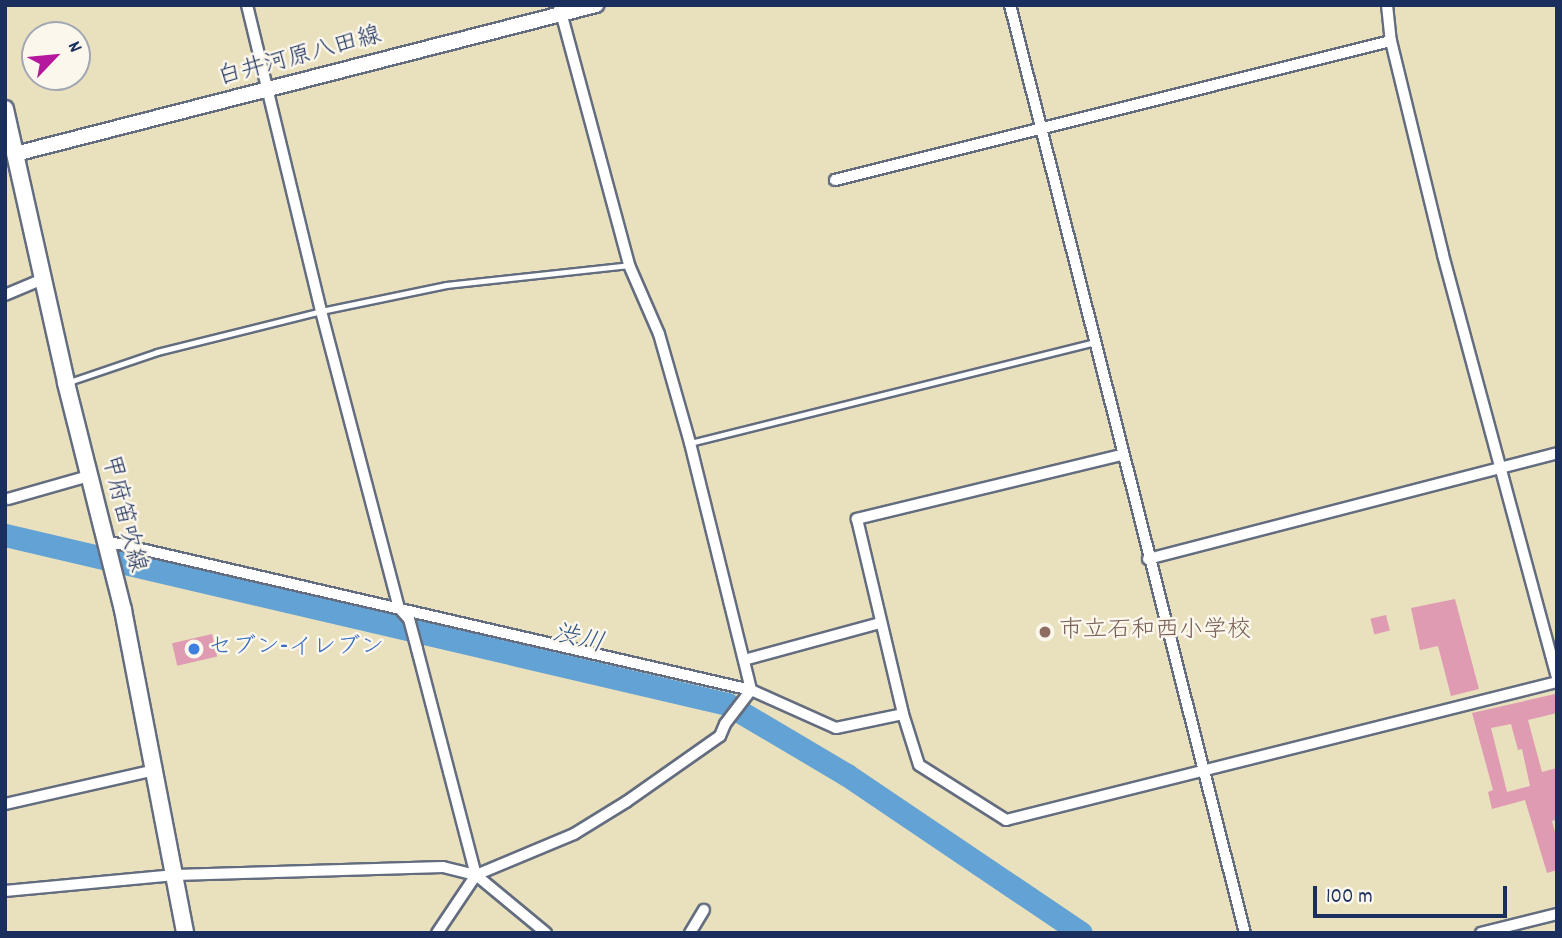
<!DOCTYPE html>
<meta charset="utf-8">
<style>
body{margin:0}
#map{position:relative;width:1562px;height:938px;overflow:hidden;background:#e9e0bd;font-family:Dekko,"Klee One",sans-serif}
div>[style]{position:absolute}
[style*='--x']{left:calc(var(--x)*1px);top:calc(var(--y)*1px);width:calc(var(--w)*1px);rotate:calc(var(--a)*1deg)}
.river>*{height:23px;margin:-11.5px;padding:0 11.5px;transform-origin:11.5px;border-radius:11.5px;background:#62a2d5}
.building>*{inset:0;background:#df9bb2;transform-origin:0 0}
.roads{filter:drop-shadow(2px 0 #636d7f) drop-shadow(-2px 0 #636d7f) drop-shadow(0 2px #636d7f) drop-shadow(0 -2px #636d7f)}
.lane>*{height:5px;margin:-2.5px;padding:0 2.5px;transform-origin:2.5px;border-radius:2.5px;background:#fff}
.street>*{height:10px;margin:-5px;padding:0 5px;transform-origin:5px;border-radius:5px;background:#fff}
.secondary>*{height:14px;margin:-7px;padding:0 7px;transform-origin:7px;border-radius:7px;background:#fff}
.primary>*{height:16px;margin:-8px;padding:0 8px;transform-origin:8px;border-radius:8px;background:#fff}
.dots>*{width:19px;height:19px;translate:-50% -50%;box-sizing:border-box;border:4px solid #fbf7ec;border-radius:50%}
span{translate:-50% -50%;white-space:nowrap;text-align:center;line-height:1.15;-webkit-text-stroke:5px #fbf7ec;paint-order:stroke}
.street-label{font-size:24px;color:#1b2f5e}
.education-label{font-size:24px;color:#785e54}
.left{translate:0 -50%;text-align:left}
.shop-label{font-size:24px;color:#366cbe}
.water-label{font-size:26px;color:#345788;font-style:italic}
.frame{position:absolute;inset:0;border:7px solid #1b2f5e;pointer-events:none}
.north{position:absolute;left:21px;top:21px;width:70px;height:70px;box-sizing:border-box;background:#fbf7ec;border:2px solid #a1a7b3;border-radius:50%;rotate:64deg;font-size:19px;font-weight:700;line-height:28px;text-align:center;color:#1b2f5e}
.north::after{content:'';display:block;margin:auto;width:24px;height:32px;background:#b5179e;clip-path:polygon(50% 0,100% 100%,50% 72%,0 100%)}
.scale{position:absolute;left:1313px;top:886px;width:194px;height:32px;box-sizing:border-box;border:4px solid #1b2f5e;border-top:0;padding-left:9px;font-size:21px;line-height:24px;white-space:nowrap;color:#1b2f5e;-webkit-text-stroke:5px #fbf7ec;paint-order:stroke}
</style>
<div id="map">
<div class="river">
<i style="--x:5;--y:535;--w:742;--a:13.17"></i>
<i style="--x:727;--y:704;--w:139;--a:30.6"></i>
<i style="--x:847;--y:775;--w:282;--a:34"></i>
</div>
<div class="building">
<i style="clip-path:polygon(1455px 599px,1479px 689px,1451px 696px,1438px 646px,1420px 650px,1411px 608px)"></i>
<i style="left:1386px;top:615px;width:16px;height:16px;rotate:76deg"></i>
<i style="left:212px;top:634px;width:23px;height:41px;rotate:77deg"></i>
<i style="clip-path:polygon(evenodd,1555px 694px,1557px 713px,1528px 720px,1542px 772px,1557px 768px,1557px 820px,1552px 821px,1557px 839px,1557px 870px,1547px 873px,1525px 800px,1492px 809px,1488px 792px,1493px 790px,1472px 713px,1555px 694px,1511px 724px,1518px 750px,1522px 749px,1530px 786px,1507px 792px,1491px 728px,1511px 724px)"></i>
</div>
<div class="roads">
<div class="lane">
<i style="--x:69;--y:382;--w:93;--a:-18.8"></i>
<i style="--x:157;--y:352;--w:169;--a:-14"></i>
<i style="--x:321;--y:311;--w:128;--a:-11.7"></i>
<i style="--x:446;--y:285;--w:184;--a:-6.2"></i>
<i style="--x:690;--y:443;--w:416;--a:-14"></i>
</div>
<div class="street">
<i style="--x:247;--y:5;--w:315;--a:76.4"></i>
<i style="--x:321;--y:311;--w:307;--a:75.3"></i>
<i style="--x:399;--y:608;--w:15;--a:48"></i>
<i style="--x:409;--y:619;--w:31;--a:75"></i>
<i style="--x:417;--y:649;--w:234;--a:75.4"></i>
<i style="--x:559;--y:5;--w:269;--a:74.9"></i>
<i style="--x:629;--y:265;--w:75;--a:66.5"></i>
<i style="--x:659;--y:334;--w:113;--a:74.1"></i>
<i style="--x:690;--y:443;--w:254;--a:76.1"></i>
<i style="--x:1010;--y:5;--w:957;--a:75.79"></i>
<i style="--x:1387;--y:5;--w:36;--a:84"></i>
<i style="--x:1391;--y:41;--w:220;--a:76.3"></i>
<i style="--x:1443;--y:255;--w:438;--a:74.9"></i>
<i style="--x:835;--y:180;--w:573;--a:-14.04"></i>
<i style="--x:5;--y:295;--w:41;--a:-22.8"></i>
<i style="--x:1121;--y:455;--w:272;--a:166.4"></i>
<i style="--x:857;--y:519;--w:200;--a:76.7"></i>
<i style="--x:903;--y:714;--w:53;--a:72.6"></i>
<i style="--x:919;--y:765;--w:103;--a:32.3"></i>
<i style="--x:1006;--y:820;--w:568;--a:-14.06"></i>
<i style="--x:8;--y:499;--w:84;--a:-15.9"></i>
<i style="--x:106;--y:541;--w:662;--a:13.01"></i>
<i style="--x:751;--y:690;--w:93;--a:24.1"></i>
<i style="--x:836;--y:728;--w:68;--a:-11.8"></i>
<i style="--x:1148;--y:559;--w:423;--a:-14.5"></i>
<i style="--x:744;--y:660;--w:141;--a:-15.2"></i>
<i style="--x:5;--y:804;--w:154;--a:-12.8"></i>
<i style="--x:5;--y:891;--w:171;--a:-5.4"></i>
<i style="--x:175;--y:875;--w:268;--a:-1.7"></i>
<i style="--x:443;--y:867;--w:34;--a:14"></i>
<i style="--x:476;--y:875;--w:91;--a:39.6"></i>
<i style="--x:437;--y:933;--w:70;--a:-56.1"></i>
<i style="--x:476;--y:875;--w:106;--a:-22.7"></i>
<i style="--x:574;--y:834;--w:61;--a:-31.6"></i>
<i style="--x:626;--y:802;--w:115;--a:-35.1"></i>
<i style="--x:720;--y:736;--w:13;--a:-67"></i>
<i style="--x:725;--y:724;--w:43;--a:-52.6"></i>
<i style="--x:690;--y:933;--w:27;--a:-59"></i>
<i style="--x:1481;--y:933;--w:78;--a:-14"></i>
</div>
<div class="secondary">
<i style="--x:15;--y:154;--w:600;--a:-14.38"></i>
</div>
<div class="primary">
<i style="--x:5;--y:109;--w:281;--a:77.4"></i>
<i style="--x:66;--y:383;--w:234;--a:75.9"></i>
<i style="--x:123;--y:610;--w:329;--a:79.1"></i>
</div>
</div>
<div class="dots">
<i style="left:1045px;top:632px;background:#8d6e63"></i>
<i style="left:194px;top:649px;background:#3f7fe0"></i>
</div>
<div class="street-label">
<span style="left:300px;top:58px;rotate:-15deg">白井河原八田線</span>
<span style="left:122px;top:514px;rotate:76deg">甲府笛吹線</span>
</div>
<div class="education-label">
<span class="left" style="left:1059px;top:632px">市立石和西小学校</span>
</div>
<div class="shop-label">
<span class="left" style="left:208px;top:649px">セブン-イレブン</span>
</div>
<div class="water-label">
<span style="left:578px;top:640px;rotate:13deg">渋川</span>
</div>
<div class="frame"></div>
<div class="north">N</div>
<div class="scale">100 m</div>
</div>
